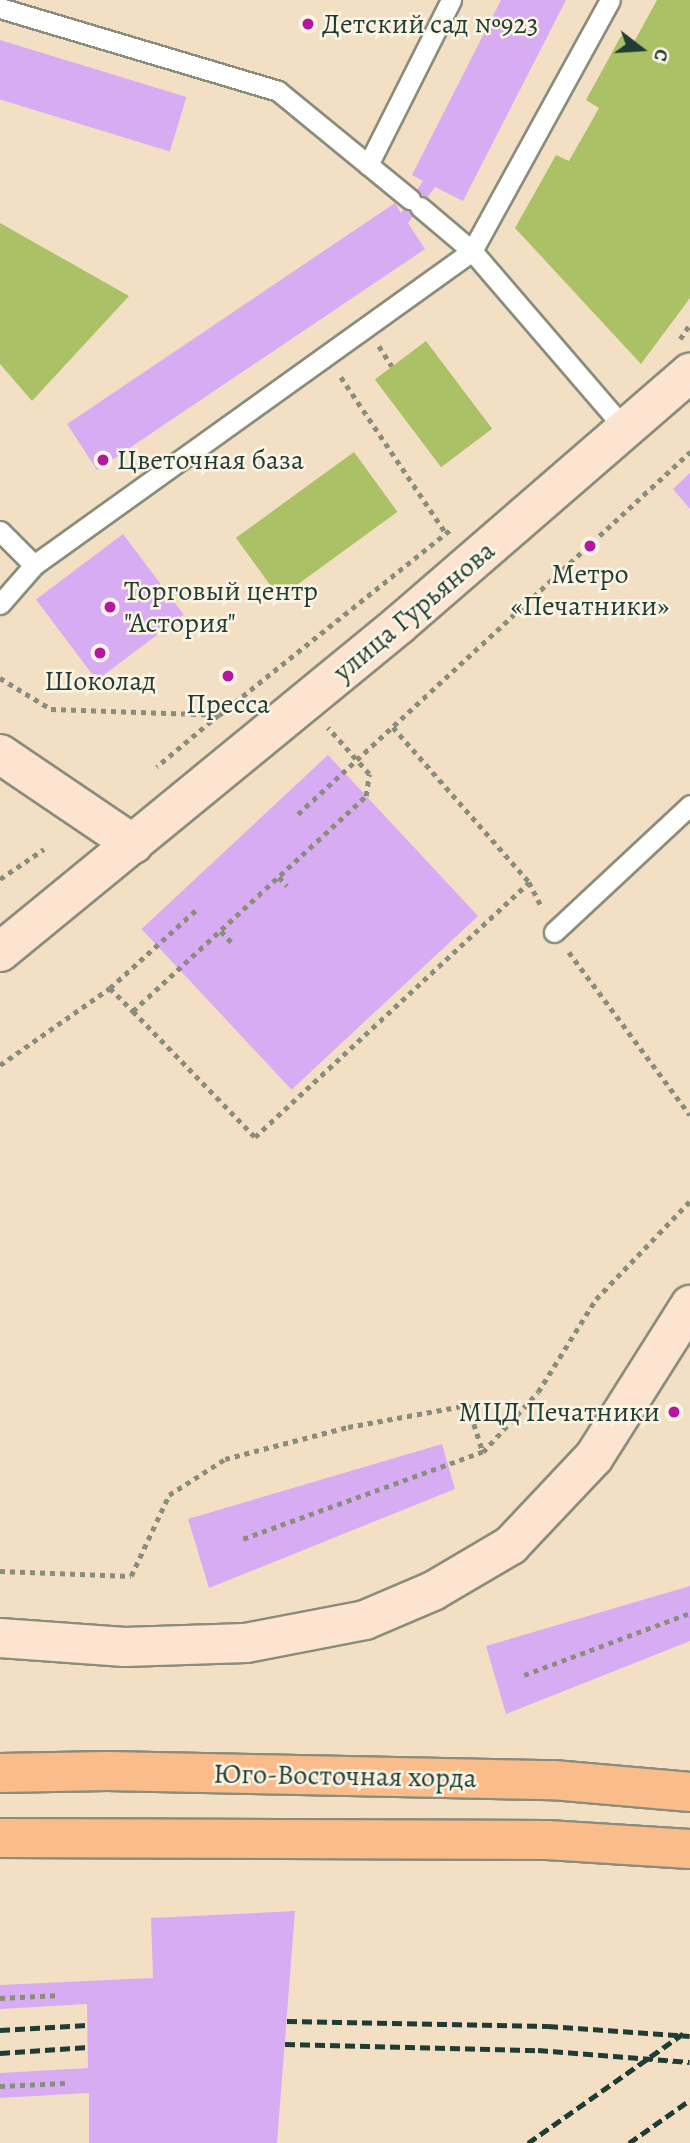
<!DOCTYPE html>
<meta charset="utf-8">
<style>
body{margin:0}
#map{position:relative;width:690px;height:2143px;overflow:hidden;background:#f3e0c4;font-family:Alegreya,serif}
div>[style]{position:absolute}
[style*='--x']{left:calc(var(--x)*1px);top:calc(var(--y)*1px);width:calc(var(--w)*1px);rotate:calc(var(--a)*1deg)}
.green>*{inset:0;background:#aac166;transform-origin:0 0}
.building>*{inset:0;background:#d8acf3;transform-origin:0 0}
.path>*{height:4.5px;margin-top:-2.25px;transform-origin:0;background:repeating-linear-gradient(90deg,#898e7c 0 5px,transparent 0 10px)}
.roads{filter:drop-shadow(2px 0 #898e7c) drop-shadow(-2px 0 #898e7c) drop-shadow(0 2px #898e7c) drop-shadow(0 -2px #898e7c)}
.lane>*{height:19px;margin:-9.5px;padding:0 9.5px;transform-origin:9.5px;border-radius:9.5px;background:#fff}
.secondary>*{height:38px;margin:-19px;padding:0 19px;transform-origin:19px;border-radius:19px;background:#fde4d1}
.primary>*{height:38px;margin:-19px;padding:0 19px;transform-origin:19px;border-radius:19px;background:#fabc8b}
.rail>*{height:5px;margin-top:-2.5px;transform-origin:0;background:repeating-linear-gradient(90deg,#1f3d34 0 10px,transparent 0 15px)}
.dots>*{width:19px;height:19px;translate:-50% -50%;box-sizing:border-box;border:4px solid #fcf5e5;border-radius:50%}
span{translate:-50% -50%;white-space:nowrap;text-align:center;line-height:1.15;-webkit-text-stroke:5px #fcf5e5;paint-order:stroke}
.poi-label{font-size:28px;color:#1f3d34}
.left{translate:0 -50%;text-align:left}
.right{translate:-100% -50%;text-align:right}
.street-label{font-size:28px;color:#1f3d34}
.north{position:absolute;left:606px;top:14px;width:70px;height:70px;-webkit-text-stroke:5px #fcf5e5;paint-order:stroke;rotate:107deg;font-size:19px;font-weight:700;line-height:28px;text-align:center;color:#1f3d34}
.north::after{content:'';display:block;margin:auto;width:24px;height:32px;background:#1f3d34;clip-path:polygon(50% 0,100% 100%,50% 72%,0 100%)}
</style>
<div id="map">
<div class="green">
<i style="clip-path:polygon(657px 0,690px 0,690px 298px,641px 364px,515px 228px,556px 155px,569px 161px,599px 108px,586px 100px,621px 36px,634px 42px)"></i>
<i style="clip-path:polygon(0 223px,129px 296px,32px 401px,0 364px)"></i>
<i style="left:426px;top:341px;width:110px;height:64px;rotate:53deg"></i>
<i style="left:354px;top:452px;width:74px;height:146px;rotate:54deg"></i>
</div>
<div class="building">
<i style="clip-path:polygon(501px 0,566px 0,463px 201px,435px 187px,408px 223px,425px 249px,97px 470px,67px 424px,395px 203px,401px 213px,423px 181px,412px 175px)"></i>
<i style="left:0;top:40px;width:195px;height:57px;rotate:17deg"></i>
<i style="clip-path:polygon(690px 473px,690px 509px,673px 489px)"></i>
<i style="left:123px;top:534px;width:101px;height:109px;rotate:53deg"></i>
<i style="left:328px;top:755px;width:220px;height:255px;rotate:47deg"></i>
<i style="clip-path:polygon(442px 1444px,455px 1489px,209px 1588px,188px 1519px)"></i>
<i style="clip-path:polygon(690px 1586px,690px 1641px,506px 1714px,486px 1646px)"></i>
<i style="clip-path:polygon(295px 1911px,277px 2143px,89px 2143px,89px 2093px,0 2098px,0 2073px,88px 2068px,87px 2004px,0 2009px,0 1985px,153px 1978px,151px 1918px)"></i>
</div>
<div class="path">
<i style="--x:680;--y:339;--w:18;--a:-56"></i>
<i style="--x:379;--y:346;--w:24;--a:57"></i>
<i style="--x:341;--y:377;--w:188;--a:56.1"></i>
<i style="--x:0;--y:678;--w:60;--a:31.3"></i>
<i style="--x:51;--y:709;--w:168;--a:2"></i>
<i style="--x:219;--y:715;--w:81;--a:140"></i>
<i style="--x:219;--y:715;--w:296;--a:-38.7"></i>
<i style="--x:393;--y:727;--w:206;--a:48.7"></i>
<i style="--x:529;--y:882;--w:30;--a:63"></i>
<i style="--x:298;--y:814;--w:534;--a:-42.72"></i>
<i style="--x:279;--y:877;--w:12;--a:48"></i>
<i style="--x:0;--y:879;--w:53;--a:-34.3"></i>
<i style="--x:221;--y:931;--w:16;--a:47"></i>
<i style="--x:569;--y:952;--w:203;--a:53.4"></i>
<i style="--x:110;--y:988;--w:33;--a:45"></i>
<i style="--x:133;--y:1011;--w:317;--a:-42.7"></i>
<i style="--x:366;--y:796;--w:22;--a:-82"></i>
<i style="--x:369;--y:774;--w:62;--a:-131.7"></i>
<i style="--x:133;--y:1011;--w:175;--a:45.9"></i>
<i style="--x:255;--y:1137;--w:374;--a:-42.9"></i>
<i style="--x:0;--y:1065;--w:134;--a:-35"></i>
<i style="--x:110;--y:988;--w:118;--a:-42.2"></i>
<i style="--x:483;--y:1452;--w:81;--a:-47.5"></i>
<i style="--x:538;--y:1392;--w:110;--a:-58.1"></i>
<i style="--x:596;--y:1299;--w:136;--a:-46.2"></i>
<i style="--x:0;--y:1571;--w:131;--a:2.2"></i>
<i style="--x:131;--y:1576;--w:89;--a:-64.9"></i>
<i style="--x:169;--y:1495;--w:67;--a:-32.7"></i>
<i style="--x:225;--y:1459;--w:127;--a:-14.6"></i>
<i style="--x:348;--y:1427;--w:122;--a:-10.4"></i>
<i style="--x:468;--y:1405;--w:49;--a:72.3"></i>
<i style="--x:483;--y:1452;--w:260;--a:160"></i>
<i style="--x:524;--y:1675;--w:177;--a:-20.5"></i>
<i style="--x:0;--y:1998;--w:60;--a:-2.9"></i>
<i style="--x:0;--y:2086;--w:65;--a:-2.6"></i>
</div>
<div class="roads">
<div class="lane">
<i style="--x:0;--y:8;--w:290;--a:16.6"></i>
<i style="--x:278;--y:91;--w:171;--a:39.3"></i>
<i style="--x:368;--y:165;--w:185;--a:-63.3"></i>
<i style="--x:420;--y:207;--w:68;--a:40.2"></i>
<i style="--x:472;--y:251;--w:235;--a:49.3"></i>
<i style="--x:0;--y:531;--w:48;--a:45"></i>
<i style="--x:34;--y:565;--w:539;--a:-35.64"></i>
<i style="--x:472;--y:251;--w:286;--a:-61.2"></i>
<i style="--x:0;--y:604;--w:52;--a:-48.9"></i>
<i style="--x:554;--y:932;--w:186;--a:-43"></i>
</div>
<div class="secondary">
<i style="--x:0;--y:754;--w:161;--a:34.1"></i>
<i style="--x:0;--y:952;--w:517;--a:-39.35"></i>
<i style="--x:400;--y:624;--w:384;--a:-40.9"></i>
<i style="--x:0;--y:1638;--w:125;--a:4.1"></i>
<i style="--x:125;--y:1647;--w:121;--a:-1.9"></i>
<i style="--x:246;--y:1643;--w:121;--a:-10.9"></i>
<i style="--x:365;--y:1620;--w:74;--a:-23.1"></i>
<i style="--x:433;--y:1591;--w:91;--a:-30.5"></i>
<i style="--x:511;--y:1545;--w:121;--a:-46.7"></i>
<i style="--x:594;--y:1457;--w:180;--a:-57.7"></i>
</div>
<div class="primary">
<i style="--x:0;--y:1773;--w:107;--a:-1.1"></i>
<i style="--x:107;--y:1771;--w:446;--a:1.2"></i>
<i style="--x:553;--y:1780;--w:138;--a:5"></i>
<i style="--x:0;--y:1838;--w:547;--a:0.21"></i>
<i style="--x:547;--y:1840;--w:143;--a:3.6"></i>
</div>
</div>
<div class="rail">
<i style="--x:287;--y:2021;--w:261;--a:1.1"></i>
<i style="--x:548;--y:2026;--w:142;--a:4"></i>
<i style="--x:0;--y:2030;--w:87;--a:-3.3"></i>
<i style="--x:285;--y:2044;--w:253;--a:1.4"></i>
<i style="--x:538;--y:2050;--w:152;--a:4.5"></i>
<i style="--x:0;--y:2053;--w:88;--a:-3.9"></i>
<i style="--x:528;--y:2143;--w:191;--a:-35.2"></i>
<i style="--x:629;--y:2143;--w:75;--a:-35.2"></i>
</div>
<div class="dots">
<i style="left:308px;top:24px;background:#b5179e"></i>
<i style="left:103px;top:460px;background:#b5179e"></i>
<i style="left:590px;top:546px;background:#b5179e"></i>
<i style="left:110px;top:607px;background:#b5179e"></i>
<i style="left:100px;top:653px;background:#b5179e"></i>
<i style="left:228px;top:676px;background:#b5179e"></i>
<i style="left:674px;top:1412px;background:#b5179e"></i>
</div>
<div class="poi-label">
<span class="left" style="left:322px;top:24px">Детский сад №923</span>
<span class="left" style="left:117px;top:460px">Цветочная база</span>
<span style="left:590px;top:590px">Метро<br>«Печатники»</span>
<span class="left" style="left:124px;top:607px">Торговый центр<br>"Астория"</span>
<span style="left:100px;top:681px">Шоколад</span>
<span style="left:228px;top:704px">Пресса</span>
<span class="right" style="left:660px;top:1412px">МЦД Печатники</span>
</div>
<div class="street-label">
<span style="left:414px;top:611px;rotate:-40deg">улица Гурьянова</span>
<span style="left:345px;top:1776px;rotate:1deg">Юго-Восточная хорда</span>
</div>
<div class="north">С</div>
</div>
